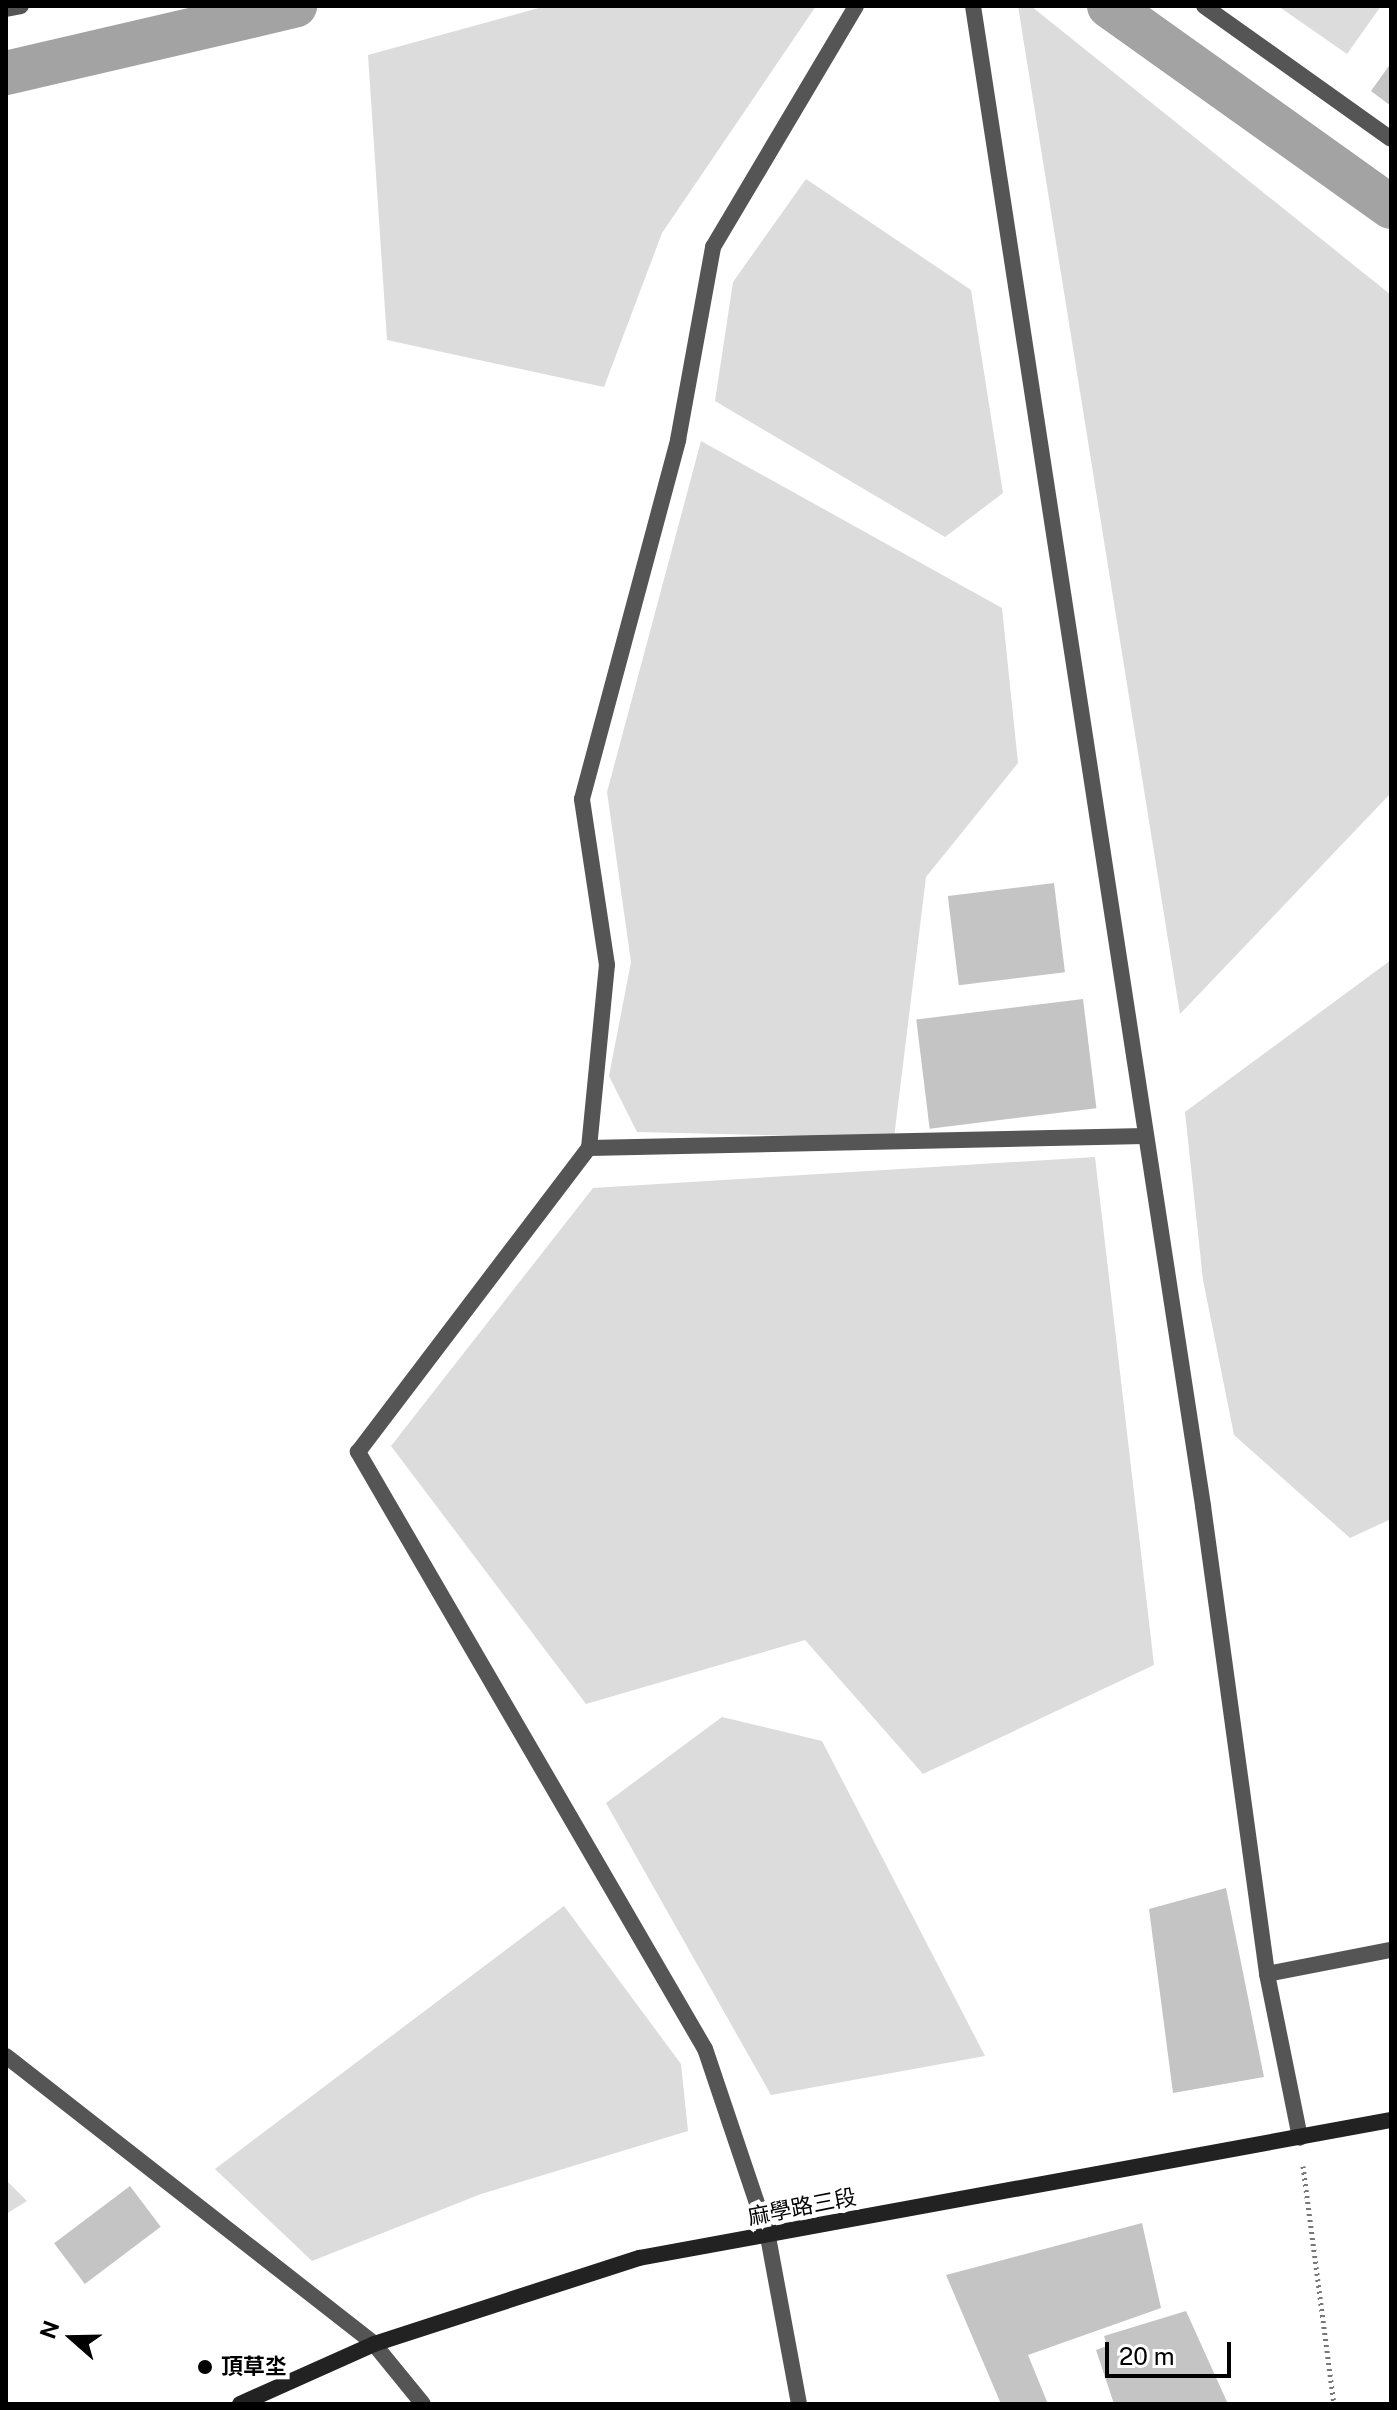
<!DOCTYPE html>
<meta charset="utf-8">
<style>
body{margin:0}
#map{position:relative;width:1397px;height:2410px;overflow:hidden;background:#fff;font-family:"Public Sans","Noto Sans TC",sans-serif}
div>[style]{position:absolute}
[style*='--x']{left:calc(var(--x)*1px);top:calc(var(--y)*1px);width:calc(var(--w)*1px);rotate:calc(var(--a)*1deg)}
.green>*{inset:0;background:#dcdcdc}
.canal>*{height:44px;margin:-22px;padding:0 22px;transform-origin:22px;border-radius:22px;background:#a3a3a3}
.building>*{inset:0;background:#c4c4c4;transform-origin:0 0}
.path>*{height:5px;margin-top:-2.5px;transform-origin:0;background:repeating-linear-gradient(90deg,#777 0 2px,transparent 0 6px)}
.service>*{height:16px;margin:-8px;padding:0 8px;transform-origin:8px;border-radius:8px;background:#555}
.secondary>*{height:16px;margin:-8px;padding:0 8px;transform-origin:8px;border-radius:8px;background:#222}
.dots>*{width:22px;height:22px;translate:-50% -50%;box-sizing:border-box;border:4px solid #fff;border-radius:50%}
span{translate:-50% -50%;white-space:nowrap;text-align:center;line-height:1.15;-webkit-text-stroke:8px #fff;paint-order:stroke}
.street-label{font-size:22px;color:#000}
.poi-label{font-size:22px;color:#000;font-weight:700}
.left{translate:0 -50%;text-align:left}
.frame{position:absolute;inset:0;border:8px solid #000;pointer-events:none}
.north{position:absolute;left:32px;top:2298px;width:80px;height:80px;-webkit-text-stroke:6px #fff;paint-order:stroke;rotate:290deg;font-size:22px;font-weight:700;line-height:32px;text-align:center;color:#000}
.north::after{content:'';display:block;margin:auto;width:28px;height:36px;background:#000;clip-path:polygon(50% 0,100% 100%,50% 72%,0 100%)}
.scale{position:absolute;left:1105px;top:2342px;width:126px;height:36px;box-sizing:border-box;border:4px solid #000;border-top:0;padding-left:10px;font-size:24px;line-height:28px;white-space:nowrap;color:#000;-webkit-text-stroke:6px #fff;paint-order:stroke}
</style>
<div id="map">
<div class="green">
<i style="clip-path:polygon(546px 6px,816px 6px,662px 233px,604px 387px,387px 340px,368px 55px)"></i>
<i style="clip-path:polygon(1018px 6px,1031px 6px,1391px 295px,1391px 793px,1180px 1014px)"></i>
<i style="clip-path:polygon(1278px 6px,1381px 6px,1347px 54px)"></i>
<i style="clip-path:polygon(806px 179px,971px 290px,1003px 493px,945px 537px,715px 401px,733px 282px)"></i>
<i style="clip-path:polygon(701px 441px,1002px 608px,1018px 763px,926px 877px,894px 1138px,637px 1132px,609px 1076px,631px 962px,607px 792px)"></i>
<i style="clip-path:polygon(1391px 960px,1391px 1519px,1350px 1538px,1234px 1435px,1203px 1280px,1185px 1112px)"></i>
<i style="clip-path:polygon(1095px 1157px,1154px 1665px,923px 1774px,805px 1640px,586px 1704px,391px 1446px,593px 1188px)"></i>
<i style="clip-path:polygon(722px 1717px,822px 1741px,985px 2056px,771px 2095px,606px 1803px)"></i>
<i style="clip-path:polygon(564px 1906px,681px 2064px,688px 2131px,481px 2194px,312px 2261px,215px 2169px)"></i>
<i style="clip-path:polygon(6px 2180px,27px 2201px,6px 2214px)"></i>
</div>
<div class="canal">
<i style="--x:1109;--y:6;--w:346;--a:35.5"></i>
<i style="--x:6;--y:73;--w:297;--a:-13.1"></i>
</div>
<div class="building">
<i style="clip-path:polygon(1391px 63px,1391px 106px,1371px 91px)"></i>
<i style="left:1054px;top:883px;width:90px;height:107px;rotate:83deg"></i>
<i style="left:1083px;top:999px;width:110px;height:168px;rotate:83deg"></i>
<i style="clip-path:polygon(1226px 1888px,1264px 2077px,1173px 2093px,1149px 1909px)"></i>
<i style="left:130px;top:2186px;width:51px;height:95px;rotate:53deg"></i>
<i style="clip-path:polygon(1142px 2223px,1161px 2308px,1028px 2355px,1048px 2404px,1001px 2404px,946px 2275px)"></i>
<i style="clip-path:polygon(1186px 2311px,1228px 2404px,1114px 2404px,1096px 2350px,1107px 2346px,1104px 2336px)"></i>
</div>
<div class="path">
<i style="--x:1303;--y:2166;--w:240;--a:82.6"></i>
</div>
<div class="service">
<i style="--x:973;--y:6;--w:1518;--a:81.28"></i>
<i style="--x:1203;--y:1506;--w:472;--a:82.2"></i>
<i style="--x:1267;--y:1974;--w:167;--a:78.6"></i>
<i style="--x:1204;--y:6;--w:229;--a:35.4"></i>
<i style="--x:6;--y:9;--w:15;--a:-11"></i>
<i style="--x:589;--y:1148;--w:184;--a:-84.4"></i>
<i style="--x:607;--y:965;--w:168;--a:-98.6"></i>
<i style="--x:582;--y:799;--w:372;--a:-75"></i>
<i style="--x:678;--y:440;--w:196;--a:-79.7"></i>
<i style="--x:713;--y:247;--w:280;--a:-59.3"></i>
<i style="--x:1267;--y:1974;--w:126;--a:-11"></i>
<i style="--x:6;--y:2056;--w:467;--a:38"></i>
<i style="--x:374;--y:2344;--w:77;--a:50.8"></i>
<i style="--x:799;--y:2404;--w:171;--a:-100.5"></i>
<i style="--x:768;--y:2236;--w:197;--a:-108.6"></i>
<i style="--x:705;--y:2049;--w:691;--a:-120.17"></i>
<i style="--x:358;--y:1452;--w:382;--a:-52.8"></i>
<i style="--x:589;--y:1148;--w:556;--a:-1.24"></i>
</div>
<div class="secondary">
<i style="--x:240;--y:2404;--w:147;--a:-24.1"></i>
<i style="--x:374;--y:2344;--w:279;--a:-18"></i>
<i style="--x:639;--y:2258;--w:765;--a:-10.4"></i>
</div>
<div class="dots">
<i style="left:205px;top:2367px;background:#000"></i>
</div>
<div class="street-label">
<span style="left:802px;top:2207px;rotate:-11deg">麻學路三段</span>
</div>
<div class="poi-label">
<span class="left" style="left:221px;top:2367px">頂草坔</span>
</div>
<div class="frame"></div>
<div class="north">N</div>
<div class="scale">20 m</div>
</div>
